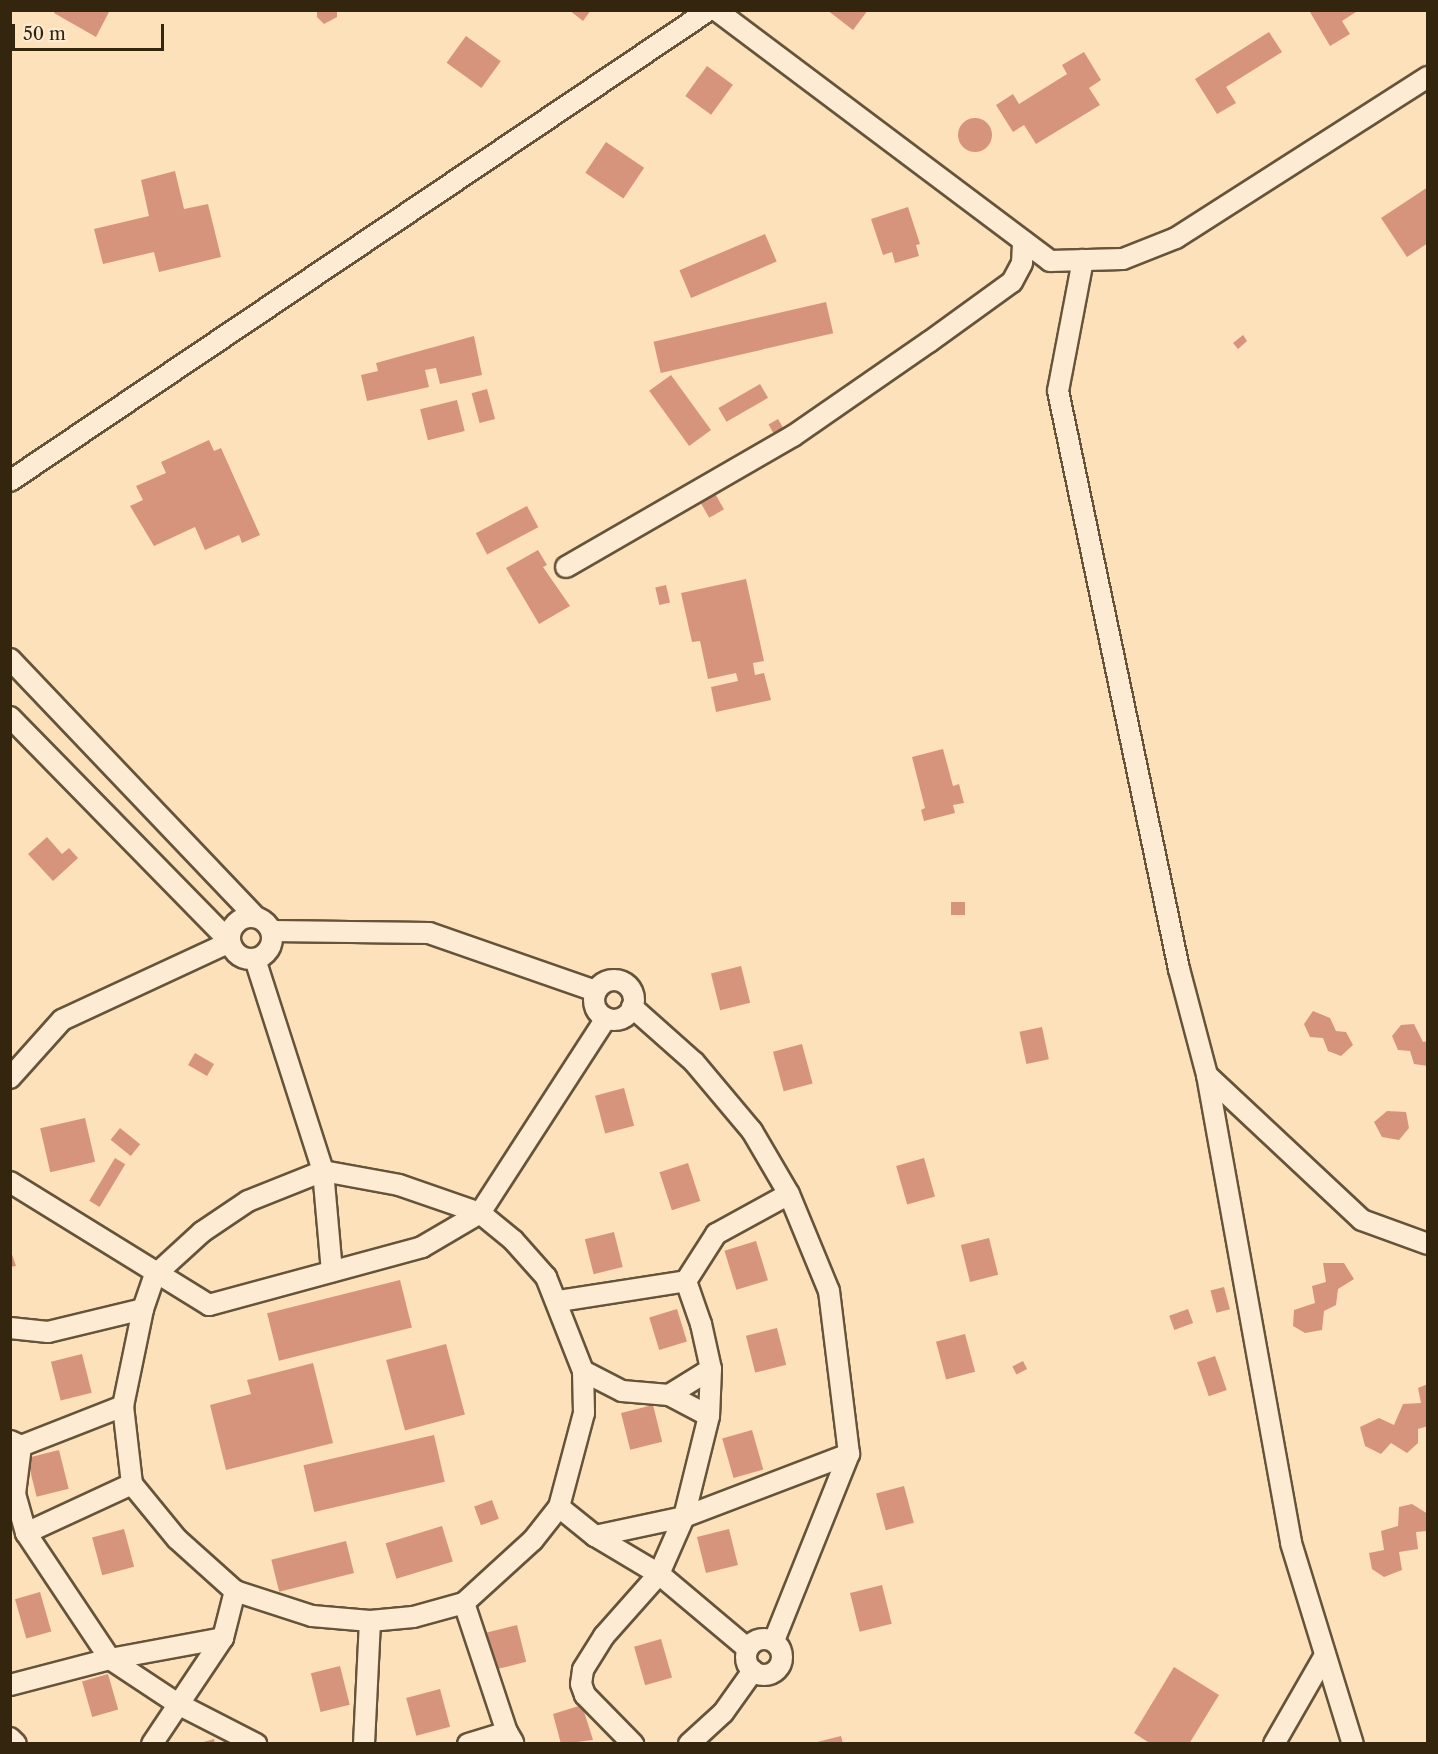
<!DOCTYPE html>
<style>
body{margin:0}
#map{position:relative;width:1438px;height:1754px;overflow:hidden;background:#fce1bb;font-family:"Libre Caslon Text",serif}
div>[style]{position:absolute}
[style*='--x']{left:calc(var(--x)*1px);top:calc(var(--y)*1px);width:calc(var(--w)*1px);rotate:calc(var(--a)*1deg)}
.building>*{inset:0;background:#d7947d;transform-origin:0 0}
.round{border-radius:50%}
.roads{filter:drop-shadow(2px 0 #66543a) drop-shadow(-2px 0 #66543a) drop-shadow(0 2px #66543a) drop-shadow(0 -2px #66543a)}
.minor>*{height:20px;margin:-10px;padding:0 10px;transform-origin:10px;border-radius:10px;background:#fdecd3}
.minor>.ring{margin:-10px;padding:0;box-sizing:content-box;background:none;border:20px solid #fdecd3;border-radius:50%}
span{translate:-50% -50%;white-space:nowrap;text-align:center;line-height:1.15;-webkit-text-stroke:6px #fdecd3;paint-order:stroke}
.frame{position:absolute;inset:0;border:12px solid #34250f;pointer-events:none}
.scale{position:absolute;left:12px;top:24px;width:152px;height:27px;box-sizing:border-box;border:3px solid #34250f;border-top:0;padding-left:8px;font-size:18px;line-height:21px;white-space:nowrap;color:#34250f;-webkit-text-stroke:4px #fdecd3;paint-order:stroke}
</style>
<div id="map">
<div class="building">
<i style="clip-path:polygon(55px 10px,110px 10px,96px 37px,54px 13px)"></i>
<i style="clip-path:polygon(317px 10px,337px 10px,337px 17px,324px 24px,317px 17px)"></i>
<i style="clip-path:polygon(569px 10px,591px 10px,583px 21px)"></i>
<i style="clip-path:polygon(827px 10px,868px 10px,853px 30px)"></i>
<i style="clip-path:polygon(1359px 10px,1342px 21px,1350px 34px,1330px 46px,1310px 12px)"></i>
<i style="clip-path:polygon(1269px 32px,1282px 52px,1226px 87px,1236px 103px,1217px 114px,1195px 79px)"></i>
<i style="left:466px;top:36px;width:43px;height:33px;rotate:36deg"></i>
<i style="clip-path:polygon(1084px 52px,1101px 80px,1089px 88px,1100px 105px,1036px 144px,1024px 125px,1013px 132px,996px 105px,1013px 94px,1019px 104px,1067px 74px,1062px 65px)"></i>
<i style="left:707px;top:66px;width:32px;height:37px;rotate:36deg"></i>
<i class="round" style="left:958px;top:118px;width:34px;height:34px"></i>
<i style="left:606px;top:142px;width:46px;height:37px;rotate:34deg"></i>
<i style="clip-path:polygon(175px 171px,184px 209px,208px 204px,221px 257px,159px 272px,154px 252px,103px 264px,94px 229px,149px 216px,141px 180px)"></i>
<i style="clip-path:polygon(1428px 187px,1428px 243px,1407px 257px,1381px 218px)"></i>
<i style="clip-path:polygon(908px 207px,920px 244px,916px 245px,919px 256px,895px 263px,892px 252px,883px 255px,871px 219px)"></i>
<i style="left:765px;top:234px;width:30px;height:93px;rotate:67deg"></i>
<i style="left:826px;top:302px;width:32px;height:177px;rotate:77deg"></i>
<i style="clip-path:polygon(1243px 335px,1247px 341px,1238px 349px,1233px 343px)"></i>
<i style="clip-path:polygon(474px 336px,482px 375px,440px 384px,436px 368px,425px 370px,429px 387px,367px 401px,361px 375px,378px 371px,376px 363px)"></i>
<i style="left:671px;top:375px;width:68px;height:27px;rotate:54deg"></i>
<i style="left:760px;top:384px;width:16px;height:48px;rotate:60deg"></i>
<i style="left:487px;top:389px;width:31px;height:16px;rotate:75deg"></i>
<i style="left:457px;top:400px;width:32px;height:38px;rotate:76deg"></i>
<i style="left:778px;top:419px;width:14px;height:11px;rotate:60deg"></i>
<i style="clip-path:polygon(209px 440px,214px 451px,221px 448px,260px 535px,242px 543px,239px 535px,205px 550px,195px 527px,154px 546px,130px 506px,143px 500px,136px 486px,166px 473px,161px 462px)"></i>
<i style="left:714px;top:492px;width:20px;height:17px;rotate:60deg"></i>
<i style="left:527px;top:506px;width:24px;height:58px;rotate:62deg"></i>
<i style="clip-path:polygon(538px 550px,547px 565px,543px 567px,570px 606px,539px 624px,506px 568px)"></i>
<i style="clip-path:polygon(746px 579px,764px 661px,753px 663px,755px 675px,764px 673px,771px 700px,716px 712px,711px 687px,738px 681px,736px 673px,708px 679px,700px 641px,692px 642px,681px 593px)"></i>
<i style="left:666px;top:585px;width:18px;height:11px;rotate:77deg"></i>
<i style="clip-path:polygon(943px 749px,953px 786px,959px 784px,964px 803px,953px 805px,955px 813px,924px 821px,921px 810px,925px 808px,912px 757px)"></i>
<i style="clip-path:polygon(47px 837px,62px 854px,69px 848px,78px 858px,53px 881px,28px 854px)"></i>
<i style="left:951px;top:902px;width:14px;height:13px"></i>
<i style="left:741px;top:966px;width:38px;height:31px;rotate:76deg"></i>
<i style="clip-path:polygon(1313px 1011px,1330px 1018px,1336px 1031px,1346px 1032px,1353px 1045px,1341px 1056px,1328px 1051px,1323px 1038px,1310px 1037px,1304px 1024px)"></i>
<i style="clip-path:polygon(1414px 1024px,1423px 1042px,1428px 1041px,1428px 1066px,1414px 1064px,1410px 1051px,1398px 1050px,1392px 1036px,1401px 1025px)"></i>
<i style="left:1042px;top:1027px;width:33px;height:23px;rotate:78deg"></i>
<i style="left:802px;top:1044px;width:41px;height:30px;rotate:75deg"></i>
<i style="left:195px;top:1053px;width:22px;height:14px;rotate:30deg"></i>
<i style="left:624px;top:1088px;width:39px;height:30px;rotate:75deg"></i>
<i style="clip-path:polygon(1387px 1111px,1406px 1112px,1409px 1128px,1399px 1140px,1382px 1137px,1374px 1122px)"></i>
<i style="left:85px;top:1118px;width:45px;height:46px;rotate:77deg"></i>
<i style="left:120px;top:1128px;width:26px;height:15px;rotate:39deg"></i>
<i style="left:115px;top:1158px;width:12px;height:50px;rotate:31deg"></i>
<i style="left:924px;top:1158px;width:40px;height:29px;rotate:74deg"></i>
<i style="left:688px;top:1163px;width:40px;height:30px;rotate:72deg"></i>
<i style="left:614px;top:1232px;width:36px;height:30px;rotate:76deg"></i>
<i style="left:989px;top:1238px;width:38px;height:29px;rotate:76deg"></i>
<i style="left:756px;top:1241px;width:41px;height:33px;rotate:73deg"></i>
<i style="clip-path:polygon(10px 1249px,16px 1266px,10px 1267px)"></i>
<i style="clip-path:polygon(1323px 1263px,1344px 1263px,1354px 1279px,1338px 1289px,1336px 1305px,1324px 1311px,1322px 1330px,1305px 1333px,1293px 1326px,1294px 1310px,1315px 1303px,1312px 1286px,1326px 1282px)"></i>
<i style="left:400px;top:1280px;width:49px;height:137px;rotate:76deg"></i>
<i style="left:1224px;top:1287px;width:23px;height:14px;rotate:75deg"></i>
<i style="left:677px;top:1309px;width:34px;height:29px;rotate:73deg"></i>
<i style="left:1188px;top:1309px;width:15px;height:20px;rotate:70deg"></i>
<i style="left:777px;top:1328px;width:38px;height:32px;rotate:76deg"></i>
<i style="left:965px;top:1334px;width:39px;height:30px;rotate:75deg"></i>
<i style="left:446px;top:1344px;width:73px;height:62px;rotate:75deg"></i>
<i style="left:82px;top:1354px;width:40px;height:32px;rotate:76deg"></i>
<i style="left:1215px;top:1356px;width:36px;height:19px;rotate:71deg"></i>
<i style="left:1023px;top:1361px;width:9px;height:12px;rotate:63deg"></i>
<i style="clip-path:polygon(313px 1363px,333px 1443px,226px 1470px,210px 1405px,251px 1394px,247px 1380px)"></i>
<i style="clip-path:polygon(1428px 1384px,1428px 1426px,1418px 1429px,1418px 1443px,1407px 1453px,1391px 1443px,1381px 1454px,1365px 1446px,1360px 1427px,1379px 1418px,1394px 1425px,1403px 1404px,1421px 1403px,1418px 1388px)"></i>
<i style="left:653px;top:1405px;width:38px;height:33px;rotate:76deg"></i>
<i style="left:752px;top:1430px;width:41px;height:31px;rotate:74deg"></i>
<i style="left:434px;top:1435px;width:48px;height:134px;rotate:77deg"></i>
<i style="left:59px;top:1450px;width:40px;height:33px;rotate:76deg"></i>
<i style="left:904px;top:1486px;width:38px;height:29px;rotate:75deg"></i>
<i style="left:492px;top:1500px;width:20px;height:19px;rotate:70deg"></i>
<i style="clip-path:polygon(1412px 1504px,1428px 1514px,1427px 1531px,1416px 1532px,1418px 1549px,1399px 1552px,1402px 1570px,1384px 1577px,1372px 1569px,1369px 1553px,1384px 1550px,1381px 1531px,1398px 1526px,1399px 1507px)"></i>
<i style="left:442px;top:1526px;width:37px;height:59px;rotate:73deg"></i>
<i style="left:124px;top:1529px;width:39px;height:33px;rotate:75deg"></i>
<i style="left:729px;top:1529px;width:37px;height:33px;rotate:76deg"></i>
<i style="left:346px;top:1541px;width:33px;height:77px;rotate:76deg"></i>
<i style="left:882px;top:1585px;width:40px;height:33px;rotate:76deg"></i>
<i style="left:40px;top:1592px;width:41px;height:26px;rotate:74deg"></i>
<i style="left:517px;top:1625px;width:38px;height:31px;rotate:76deg"></i>
<i style="left:661px;top:1639px;width:40px;height:28px;rotate:74deg"></i>
<i style="left:340px;top:1666px;width:40px;height:30px;rotate:76deg"></i>
<i style="clip-path:polygon(1174px 1667px,1219px 1695px,1189px 1744px,1151px 1744px,1134px 1733px)"></i>
<i style="left:108px;top:1674px;width:37px;height:27px;rotate:74deg"></i>
<i style="left:440px;top:1689px;width:39px;height:35px;rotate:75deg"></i>
<i style="clip-path:polygon(582px 1705px,593px 1740px,561px 1744px,553px 1714px)"></i>
<i style="clip-path:polygon(841px 1736px,843px 1744px,813px 1744px,813px 1743px)"></i>
<i style="clip-path:polygon(214px 1739px,215px 1744px,200px 1744px,200px 1743px)"></i>
</div>
<div class="roads">
<div class="minor">
<i style="--x:716;--y:10;--w:418;--a:36.9"></i>
<i style="--x:1050;--y:261;--w:73;--a:-1.6"></i>
<i style="--x:1123;--y:259;--w:57;--a:-21.6"></i>
<i style="--x:1176;--y:238;--w:299;--a:-32.6"></i>
<i style="--x:1083;--y:260;--w:133;--a:100.8"></i>
<i style="--x:1058;--y:391;--w:591;--a:78.18"></i>
<i style="--x:1179;--y:969;--w:110;--a:75.2"></i>
<i style="--x:1207;--y:1075;--w:475;--a:79.8"></i>
<i style="--x:1291;--y:1543;--w:210;--a:72.9"></i>
<i style="--x:10;--y:481;--w:843;--a:-33.97"></i>
<i style="--x:566;--y:567;--w:262;--a:-30"></i>
<i style="--x:793;--y:436;--w:165;--a:-34.7"></i>
<i style="--x:929;--y:342;--w:102;--a:-35.9"></i>
<i style="--x:1012;--y:282;--w:21;--a:-62"></i>
<i style="--x:1022;--y:263;--w:22;--a:-87"></i>
<i style="--x:10;--y:659;--w:356;--a:46.4"></i>
<i style="--x:10;--y:717;--w:315;--a:45.6"></i>
<i style="--x:230;--y:942;--w:185;--a:155.1"></i>
<i style="--x:62;--y:1020;--w:78;--a:131.9"></i>
<i class="ring" style="left:230px;top:917px;width:22px;height:22px"></i>
<i style="--x:272;--y:931;--w:157;--a:0.7"></i>
<i style="--x:429;--y:933;--w:177;--a:19.2"></i>
<i style="--x:255;--y:959;--w:223;--a:72.2"></i>
<i style="--x:323;--y:1171;--w:101;--a:84.9"></i>
<i class="ring" style="left:594px;top:980px;width:20px;height:20px"></i>
<i style="--x:632;--y:1007;--w:83;--a:41.6"></i>
<i style="--x:694;--y:1062;--w:90;--a:50"></i>
<i style="--x:752;--y:1131;--w:73;--a:59.6"></i>
<i style="--x:789;--y:1194;--w:105;--a:67.6"></i>
<i style="--x:829;--y:1291;--w:164;--a:83"></i>
<i style="--x:849;--y:1454;--w:201;--a:111.9"></i>
<i style="--x:1207;--y:1075;--w:212;--a:43.1"></i>
<i style="--x:1362;--y:1220;--w:70;--a:20"></i>
<i style="--x:323;--y:1171;--w:77;--a:10.4"></i>
<i style="--x:399;--y:1185;--w:86;--a:19.1"></i>
<i style="--x:480;--y:1213;--w:43;--a:39.3"></i>
<i style="--x:513;--y:1240;--w:50;--a:48.3"></i>
<i style="--x:546;--y:1277;--w:101;--a:68.5"></i>
<i style="--x:583;--y:1371;--w:42;--a:88.6"></i>
<i style="--x:584;--y:1413;--w:97;--a:104.9"></i>
<i style="--x:559;--y:1507;--w:42;--a:128.2"></i>
<i style="--x:533;--y:1540;--w:93;--a:137.6"></i>
<i style="--x:464;--y:1603;--w:53;--a:164.6"></i>
<i style="--x:413;--y:1617;--w:43;--a:174.7"></i>
<i style="--x:370;--y:1621;--w:58;--a:-175.1"></i>
<i style="--x:312;--y:1616;--w:81;--a:-162"></i>
<i style="--x:235;--y:1591;--w:78;--a:-138.1"></i>
<i style="--x:177;--y:1539;--w:71;--a:-129.3"></i>
<i style="--x:132;--y:1484;--w:79;--a:-96.6"></i>
<i style="--x:123;--y:1406;--w:99;--a:-78.3"></i>
<i style="--x:143;--y:1309;--w:36;--a:-71"></i>
<i style="--x:155;--y:1275;--w:64;--a:-42.5"></i>
<i style="--x:202;--y:1232;--w:55;--a:-34"></i>
<i style="--x:248;--y:1201;--w:81;--a:-21.8"></i>
<i style="--x:10;--y:1182;--w:234;--a:31.7"></i>
<i style="--x:209;--y:1305;--w:221;--a:-15.2"></i>
<i style="--x:422;--y:1247;--w:67;--a:-30.4"></i>
<i style="--x:480;--y:1213;--w:232;--a:-57.1"></i>
<i style="--x:686;--y:1281;--w:56;--a:-57.4"></i>
<i style="--x:716;--y:1234;--w:83;--a:-28.7"></i>
<i style="--x:559;--y:1301;--w:129;--a:-8.9"></i>
<i style="--x:686;--y:1281;--w:46;--a:70.8"></i>
<i style="--x:701;--y:1324;--w:46;--a:77.5"></i>
<i style="--x:711;--y:1369;--w:47;--a:92.4"></i>
<i style="--x:10;--y:1328;--w:38;--a:6"></i>
<i style="--x:48;--y:1332;--w:98;--a:-13.6"></i>
<i style="--x:583;--y:1371;--w:44;--a:27.1"></i>
<i style="--x:622;--y:1391;--w:47;--a:4.9"></i>
<i style="--x:669;--y:1395;--w:45;--a:27.7"></i>
<i style="--x:709;--y:1416;--w:104;--a:103.9"></i>
<i style="--x:669;--y:1395;--w:49;--a:-31.8"></i>
<i style="--x:10;--y:1441;--w:12;--a:24"></i>
<i style="--x:21;--y:1446;--w:110;--a:-21.4"></i>
<i style="--x:21;--y:1446;--w:48;--a:97.1"></i>
<i style="--x:15;--y:1494;--w:41;--a:74.2"></i>
<i style="--x:26;--y:1533;--w:151;--a:56.3"></i>
<i style="--x:110;--y:1659;--w:82;--a:33.5"></i>
<i style="--x:178;--y:1704;--w:88;--a:27.1"></i>
<i style="--x:559;--y:1507;--w:46;--a:38.9"></i>
<i style="--x:595;--y:1536;--w:74;--a:30.7"></i>
<i style="--x:659;--y:1574;--w:116;--a:40.1"></i>
<i style="--x:684;--y:1517;--w:177;--a:-20.9"></i>
<i style="--x:26;--y:1533;--w:117;--a:-24.8"></i>
<i style="--x:595;--y:1536;--w:91;--a:-12.1"></i>
<i style="--x:684;--y:1517;--w:62;--a:113.7"></i>
<i style="--x:659;--y:1574;--w:83;--a:131.6"></i>
<i style="--x:604;--y:1636;--w:40;--a:122"></i>
<i style="--x:583;--y:1670;--w:14;--a:98"></i>
<i style="--x:581;--y:1684;--w:12;--a:70"></i>
<i style="--x:585;--y:1695;--w:69;--a:45.6"></i>
<i style="--x:464;--y:1603;--w:136;--a:71.6"></i>
<i class="ring" style="left:746px;top:1639px;width:16px;height:16px"></i>
<i style="--x:10;--y:1685;--w:103;--a:-14.6"></i>
<i style="--x:110;--y:1659;--w:115;--a:-10.5"></i>
<i style="--x:10;--y:1738;--w:8;--a:45"></i>
<i style="--x:152;--y:1744;--w:128;--a:-56.2"></i>
<i style="--x:223;--y:1638;--w:49;--a:-75.7"></i>
<i style="--x:364;--y:1744;--w:123;--a:-87.2"></i>
<i style="--x:468;--y:1744;--w:41;--a:-17.1"></i>
<i style="--x:507;--y:1732;--w:12;--a:59"></i>
<i style="--x:689;--y:1744;--w:46;--a:-42.4"></i>
<i style="--x:723;--y:1713;--w:52;--a:-54.5"></i>
<i style="--x:1274;--y:1744;--w:100;--a:-60.1"></i>
</div>
</div>
<div class="frame"></div>
<div class="scale">50 m</div>
</div>
